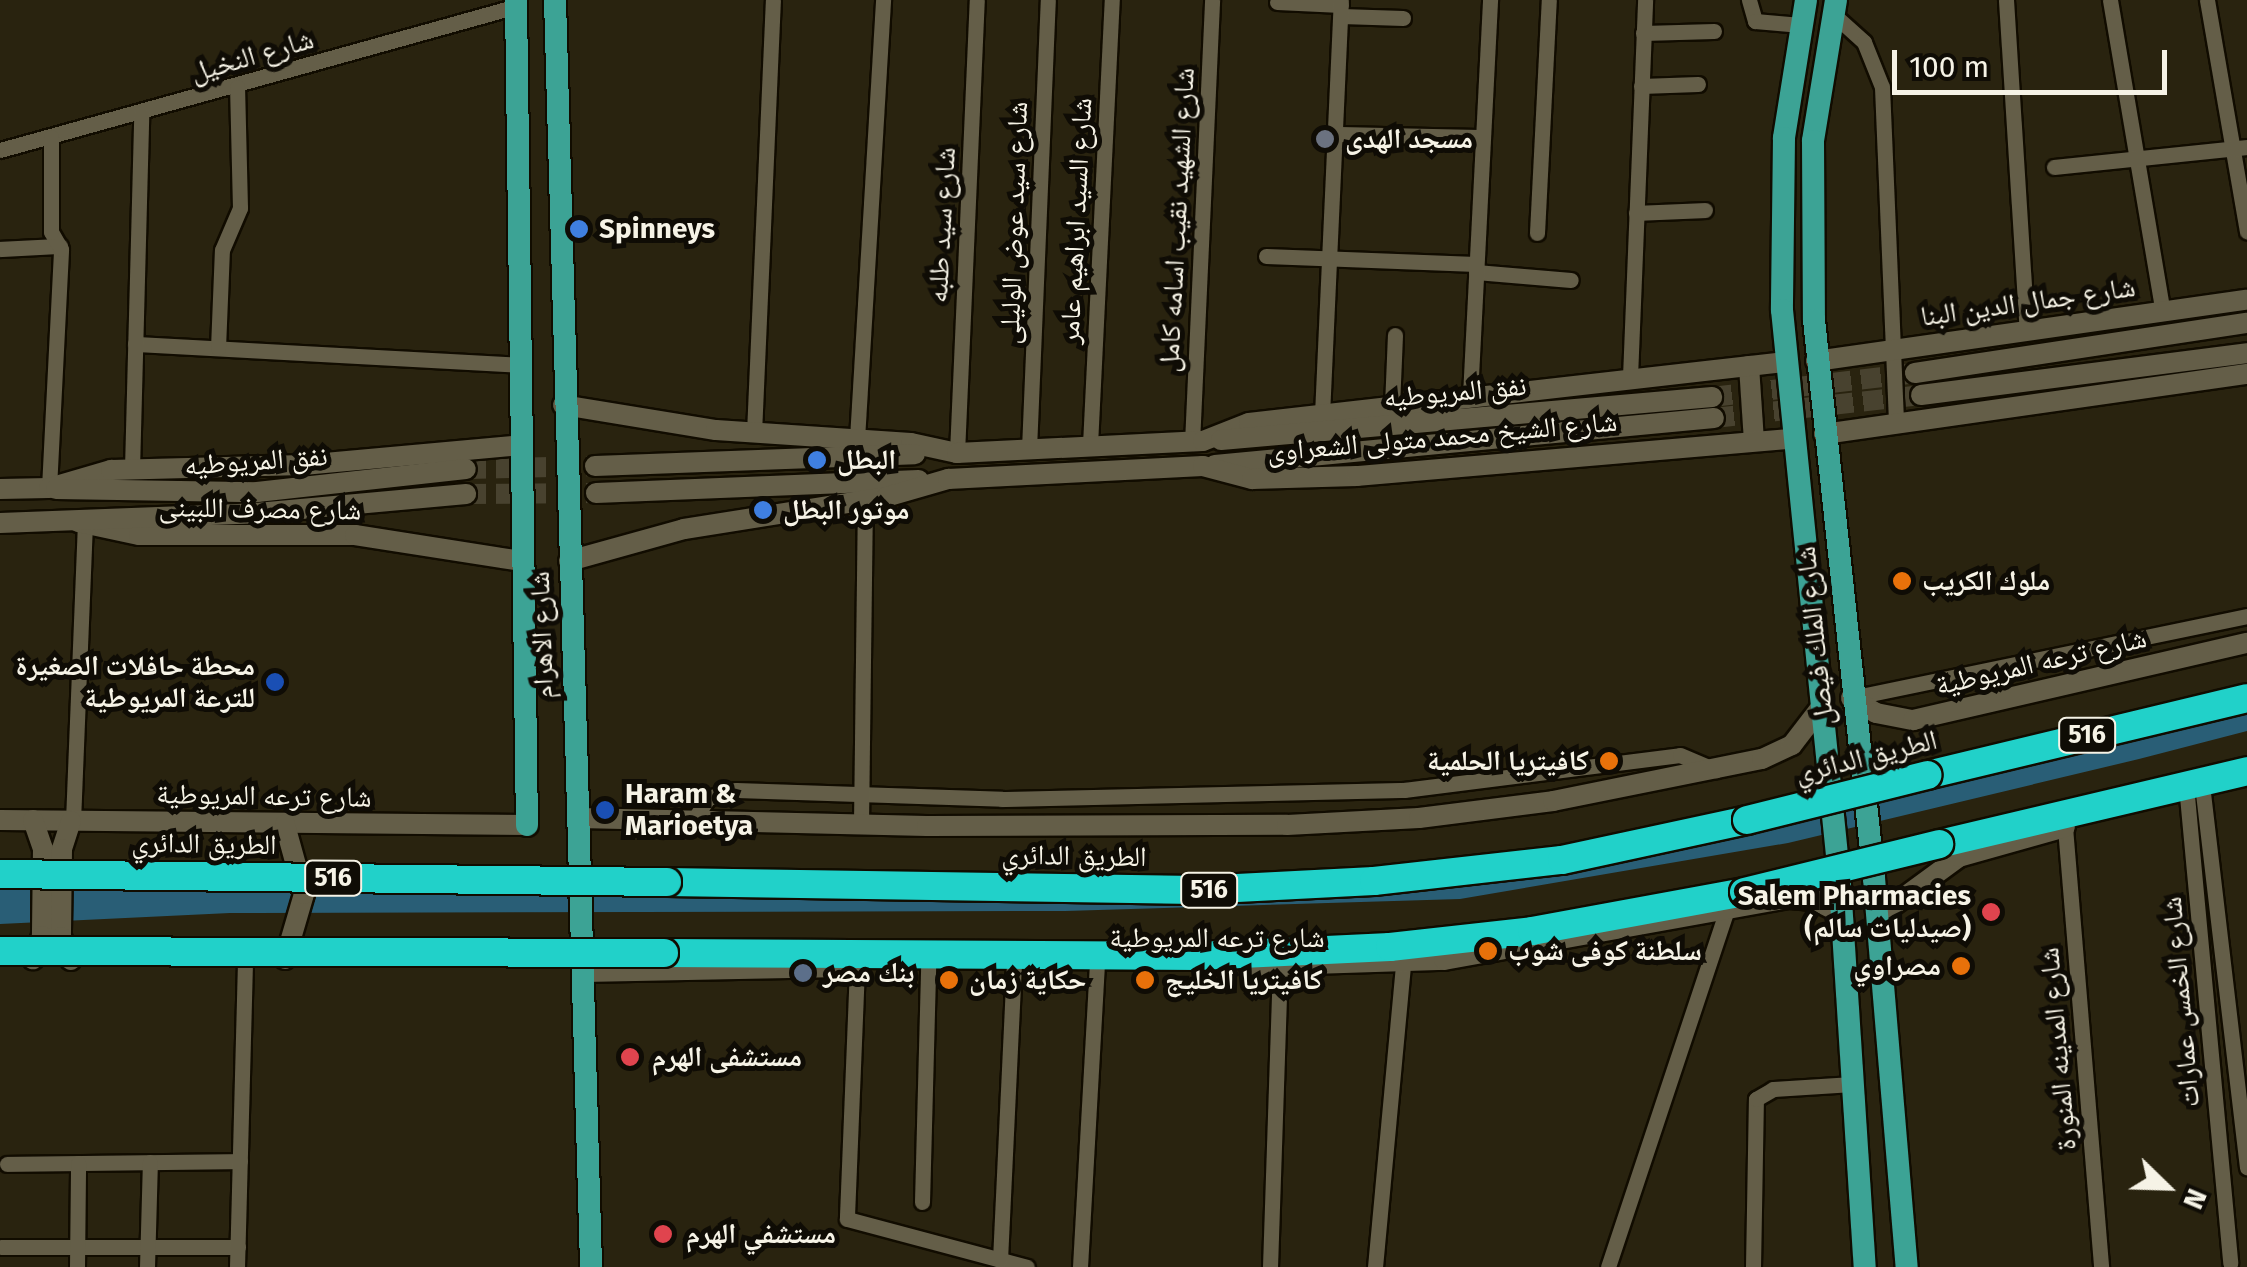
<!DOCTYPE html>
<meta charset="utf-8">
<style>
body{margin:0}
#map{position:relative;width:2247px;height:1267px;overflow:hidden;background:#29230f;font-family:"Fira Sans","Noto Naskh Arabic",sans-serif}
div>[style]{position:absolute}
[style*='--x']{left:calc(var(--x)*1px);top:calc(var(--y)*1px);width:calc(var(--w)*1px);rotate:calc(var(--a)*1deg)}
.water>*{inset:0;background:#295e76}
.secondary-tunnel>*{height:20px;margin-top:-10px;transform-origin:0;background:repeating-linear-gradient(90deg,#48422f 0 20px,transparent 0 30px)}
.roads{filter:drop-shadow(2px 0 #110c00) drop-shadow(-2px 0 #110c00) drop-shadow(0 2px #110c00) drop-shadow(0 -2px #110c00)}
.minor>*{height:15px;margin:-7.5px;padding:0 7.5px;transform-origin:7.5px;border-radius:7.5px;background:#645e48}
.secondary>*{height:20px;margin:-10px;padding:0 10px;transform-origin:10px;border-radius:10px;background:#645e48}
.primary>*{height:22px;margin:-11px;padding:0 11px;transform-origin:11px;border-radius:11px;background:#3ca395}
.motorway>*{height:28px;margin:-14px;padding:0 14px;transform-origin:14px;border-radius:14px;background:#21d1c9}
.bridges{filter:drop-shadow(2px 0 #110c00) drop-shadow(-2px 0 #110c00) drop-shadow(0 2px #110c00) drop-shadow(0 -2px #110c00)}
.motorway-bridge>*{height:28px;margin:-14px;padding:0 14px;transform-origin:14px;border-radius:14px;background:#21d1c9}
.dots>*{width:28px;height:28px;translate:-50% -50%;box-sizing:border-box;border:5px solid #0f0c05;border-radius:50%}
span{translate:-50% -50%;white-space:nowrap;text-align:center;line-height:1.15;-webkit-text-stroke:10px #0f0c05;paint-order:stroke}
.shield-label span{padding:2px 8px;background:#0f0c05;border:2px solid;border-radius:8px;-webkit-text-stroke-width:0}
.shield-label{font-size:25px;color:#f6f3e6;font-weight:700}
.street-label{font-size:28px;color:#f6f3e6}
.poi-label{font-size:28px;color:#f6f3e6;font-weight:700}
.left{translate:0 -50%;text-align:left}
.right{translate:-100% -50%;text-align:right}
.north{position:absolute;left:2117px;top:1137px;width:100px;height:100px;-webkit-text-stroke:8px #0f0c05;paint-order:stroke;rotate:113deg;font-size:28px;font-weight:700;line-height:40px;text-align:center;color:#f6f3e6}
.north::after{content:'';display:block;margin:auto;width:35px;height:45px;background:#f6f3e6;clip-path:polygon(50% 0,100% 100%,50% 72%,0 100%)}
.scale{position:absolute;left:1892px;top:50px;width:275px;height:45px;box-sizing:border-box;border:5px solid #f6f3e6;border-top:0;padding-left:12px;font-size:30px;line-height:35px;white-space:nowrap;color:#f6f3e6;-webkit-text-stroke:8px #0f0c05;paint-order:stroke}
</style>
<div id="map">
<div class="water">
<i style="clip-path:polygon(2247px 697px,2247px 731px,2139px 759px,1788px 843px,1460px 899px,1065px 911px,230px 913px,0 924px,0 872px,1353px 875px,1615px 849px)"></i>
</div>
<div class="secondary-tunnel">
<i style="--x:1712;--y:397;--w:204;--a:-6.7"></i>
<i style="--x:1714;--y:418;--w:208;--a:-6.3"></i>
<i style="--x:466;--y:469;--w:129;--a:-1.3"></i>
<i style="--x:466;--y:494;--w:130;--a:-0.4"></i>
</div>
<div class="roads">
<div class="minor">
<i style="--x:1749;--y:0;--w:22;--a:74"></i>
<i style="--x:1755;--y:21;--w:46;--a:5"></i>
<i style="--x:2006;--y:0;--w:332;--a:86.4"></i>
<i style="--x:2110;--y:0;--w:316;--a:80.4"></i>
<i style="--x:2207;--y:0;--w:235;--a:80.2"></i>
<i style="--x:1277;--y:2;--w:64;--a:2.7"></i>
<i style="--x:1833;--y:14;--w:42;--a:42.1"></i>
<i style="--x:1864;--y:42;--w:48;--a:68.2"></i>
<i style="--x:1882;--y:87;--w:338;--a:87.6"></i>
<i style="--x:1341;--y:16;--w:62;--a:1.8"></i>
<i style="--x:1643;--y:33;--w:71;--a:-1.6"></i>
<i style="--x:1641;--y:86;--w:57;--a:-2"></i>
<i style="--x:1335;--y:134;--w:148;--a:1.2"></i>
<i style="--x:0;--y:150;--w:537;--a:-15.56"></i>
<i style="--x:2054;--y:167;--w:194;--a:-5.9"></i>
<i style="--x:1636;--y:213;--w:69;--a:-2.5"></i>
<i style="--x:1537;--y:233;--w:233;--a:-87.1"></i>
<i style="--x:0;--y:249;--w:60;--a:-2.9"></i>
<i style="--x:1266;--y:256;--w:210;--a:2.2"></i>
<i style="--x:1476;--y:272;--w:95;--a:4.8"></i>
<i style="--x:135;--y:344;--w:386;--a:3.1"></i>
<i style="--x:218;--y:348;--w:98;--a:-87.7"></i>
<i style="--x:222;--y:250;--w:46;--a:-66.8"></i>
<i style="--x:240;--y:208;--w:121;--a:-91.4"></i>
<i style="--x:1630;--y:377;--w:377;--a:-87.7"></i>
<i style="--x:1470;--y:396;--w:397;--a:-87.1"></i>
<i style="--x:1392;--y:406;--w:71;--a:-87.6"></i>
<i style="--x:1322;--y:415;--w:415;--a:-87.4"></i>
<i style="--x:754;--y:433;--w:433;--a:-87.5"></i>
<i style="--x:857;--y:439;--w:440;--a:-86.6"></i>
<i style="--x:1192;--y:443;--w:443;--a:-87.4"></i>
<i style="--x:1090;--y:445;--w:446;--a:-87.2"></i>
<i style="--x:1029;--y:449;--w:449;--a:-87.6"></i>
<i style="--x:957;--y:453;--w:453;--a:-87.5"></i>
<i style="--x:132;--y:469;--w:355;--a:-88.5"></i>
<i style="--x:49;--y:488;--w:239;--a:-87.1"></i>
<i style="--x:61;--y:249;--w:20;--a:-120"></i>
<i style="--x:51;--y:232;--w:95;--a:-90"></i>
<i style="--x:1851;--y:698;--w:404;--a:-11.7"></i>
<i style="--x:2203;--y:793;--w:377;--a:83.3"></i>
<i style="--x:2187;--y:796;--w:469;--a:84.7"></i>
<i style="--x:73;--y:821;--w:296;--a:-87.7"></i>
<i style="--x:693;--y:821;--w:27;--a:-57"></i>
<i style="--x:708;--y:798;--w:29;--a:-16"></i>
<i style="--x:736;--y:790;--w:266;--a:1.9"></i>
<i style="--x:1002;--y:799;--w:402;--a:-1.3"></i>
<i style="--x:1404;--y:790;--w:278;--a:-7.2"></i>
<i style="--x:1680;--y:755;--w:39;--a:23"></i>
<i style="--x:861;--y:824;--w:324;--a:-89.3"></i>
<i style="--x:2065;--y:827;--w:441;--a:85.3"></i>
<i style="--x:857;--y:967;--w:252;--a:92.3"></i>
<i style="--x:847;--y:1219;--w:186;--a:14.9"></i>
<i style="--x:7;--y:1164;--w:233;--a:-0.7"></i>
<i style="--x:922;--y:1202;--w:235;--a:-88.5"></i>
<i style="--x:1;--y:1247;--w:237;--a:0"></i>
<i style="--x:1000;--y:1260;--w:294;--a:-87.3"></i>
<i style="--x:77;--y:1267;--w:104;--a:-89.4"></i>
<i style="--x:147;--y:1267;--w:105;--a:-88.4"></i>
<i style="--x:237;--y:1267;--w:303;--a:-88.5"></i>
<i style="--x:1080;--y:1267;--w:302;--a:-86.8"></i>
<i style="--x:1270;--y:1267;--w:301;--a:-88.1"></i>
<i style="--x:1375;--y:1267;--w:305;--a:-84.7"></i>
<i style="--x:1608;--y:1267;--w:374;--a:-71.6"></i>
<i style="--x:1753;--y:1267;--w:168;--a:-89"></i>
<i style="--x:1756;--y:1099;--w:20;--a:-30"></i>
<i style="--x:1773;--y:1089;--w:80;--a:-3.6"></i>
</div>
<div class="secondary">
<i style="--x:1816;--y:361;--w:435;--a:-8.1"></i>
<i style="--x:1749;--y:366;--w:75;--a:86.2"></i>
<i style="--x:1915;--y:373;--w:336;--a:-8.6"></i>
<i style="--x:1921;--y:395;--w:329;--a:-7.3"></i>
<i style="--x:563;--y:405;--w:155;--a:9.3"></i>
<i style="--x:716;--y:430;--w:195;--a:3.8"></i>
<i style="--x:911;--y:443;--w:47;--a:12.3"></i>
<i style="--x:957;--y:453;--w:246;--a:-2.8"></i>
<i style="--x:1203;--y:441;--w:49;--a:-21.4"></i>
<i style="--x:1249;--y:423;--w:538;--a:-6.5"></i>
<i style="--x:1824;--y:434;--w:427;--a:-8.1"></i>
<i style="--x:1221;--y:440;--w:493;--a:-5"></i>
<i style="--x:1215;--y:465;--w:501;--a:-5.38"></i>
<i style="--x:595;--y:466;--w:320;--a:-2.1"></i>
<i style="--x:0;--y:489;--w:49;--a:-1.2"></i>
<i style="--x:49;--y:488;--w:65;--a:-16.2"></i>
<i style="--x:111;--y:470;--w:192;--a:-1.5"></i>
<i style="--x:303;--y:465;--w:219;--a:-5.2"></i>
<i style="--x:56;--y:489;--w:201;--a:0.9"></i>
<i style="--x:257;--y:492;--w:210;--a:-6.3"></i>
<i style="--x:596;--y:493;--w:323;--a:-2.3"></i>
<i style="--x:78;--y:522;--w:62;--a:12"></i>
<i style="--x:139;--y:535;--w:216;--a:0"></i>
<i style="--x:355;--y:535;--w:168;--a:8.9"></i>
<i style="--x:0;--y:523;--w:257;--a:-2.2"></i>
<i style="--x:257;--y:513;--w:210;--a:-5.2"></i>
<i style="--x:569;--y:561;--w:119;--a:-15.5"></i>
<i style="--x:684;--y:529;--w:205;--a:-9"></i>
<i style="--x:886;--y:497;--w:65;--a:-16.2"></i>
<i style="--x:948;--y:479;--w:255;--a:-2.9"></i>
<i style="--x:1203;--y:466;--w:51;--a:14.9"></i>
<i style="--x:1252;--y:479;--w:105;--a:-1.6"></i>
<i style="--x:1357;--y:476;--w:436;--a:-4.9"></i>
<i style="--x:1851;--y:698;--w:29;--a:31"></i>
<i style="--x:1876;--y:713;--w:38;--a:11"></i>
<i style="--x:1913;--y:720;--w:343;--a:-13"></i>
<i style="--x:579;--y:818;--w:348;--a:1.3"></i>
<i style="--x:927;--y:826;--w:360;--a:-0.2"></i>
<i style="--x:1287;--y:825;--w:132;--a:-3"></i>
<i style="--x:1419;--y:818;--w:135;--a:-7.2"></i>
<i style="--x:1553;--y:801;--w:213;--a:-11.4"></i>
<i style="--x:1762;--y:759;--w:33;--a:-25"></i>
<i style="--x:1792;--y:745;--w:44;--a:-52.4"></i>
<i style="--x:0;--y:820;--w:527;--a:0.54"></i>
<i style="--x:33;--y:820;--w:31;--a:71"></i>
<i style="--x:43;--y:849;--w:87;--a:90.7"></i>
<i style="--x:42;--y:936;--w:25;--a:111"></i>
<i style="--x:71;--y:821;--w:29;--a:108"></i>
<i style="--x:62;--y:849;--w:88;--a:90.7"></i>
<i style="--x:61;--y:937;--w:25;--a:67"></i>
<i style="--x:1877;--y:917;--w:102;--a:-36.2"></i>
<i style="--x:1959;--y:857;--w:110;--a:-15.8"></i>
<i style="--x:285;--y:959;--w:68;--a:-73.7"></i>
<i style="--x:304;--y:894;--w:72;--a:-105.4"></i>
<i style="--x:1251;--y:966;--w:193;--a:-1.8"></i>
<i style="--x:1444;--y:960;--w:352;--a:-10.2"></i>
<i style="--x:1790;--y:898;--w:25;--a:5"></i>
<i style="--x:1815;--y:900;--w:29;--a:27"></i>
<i style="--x:584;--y:972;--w:258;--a:-1.1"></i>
</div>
<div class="primary">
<i style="--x:516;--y:0;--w:825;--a:89.24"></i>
<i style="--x:555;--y:0;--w:1268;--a:88.37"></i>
<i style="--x:1806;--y:0;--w:140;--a:99.1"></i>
<i style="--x:1784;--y:138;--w:172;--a:90.7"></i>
<i style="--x:1782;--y:310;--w:578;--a:84.24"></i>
<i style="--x:1840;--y:885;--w:383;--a:86.3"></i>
<i style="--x:1836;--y:0;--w:143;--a:99.3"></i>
<i style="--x:1813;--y:141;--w:179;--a:89.7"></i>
<i style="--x:1814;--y:320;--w:561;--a:83.86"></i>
<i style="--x:1874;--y:878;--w:390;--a:85.2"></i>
</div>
<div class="motorway">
<i style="--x:1927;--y:775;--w:329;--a:-13.5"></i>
<i style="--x:1939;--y:844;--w:317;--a:-13.3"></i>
<i style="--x:667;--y:882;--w:531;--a:0.86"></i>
<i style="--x:1198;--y:890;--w:176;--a:-2.9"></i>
<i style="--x:1374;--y:881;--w:189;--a:-6.4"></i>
<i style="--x:1562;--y:860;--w:189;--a:-12.2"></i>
<i style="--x:664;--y:953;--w:535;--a:0.32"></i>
<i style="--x:1199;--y:956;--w:191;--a:-2.7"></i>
<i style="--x:1390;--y:947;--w:143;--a:-6.4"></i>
<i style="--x:1532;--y:931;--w:216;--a:-10.4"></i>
</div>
</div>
<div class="bridges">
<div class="motorway-bridge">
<i style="--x:1747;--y:820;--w:186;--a:-14"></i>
<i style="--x:0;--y:874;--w:667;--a:0.69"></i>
<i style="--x:1744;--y:892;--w:201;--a:-13.8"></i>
<i style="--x:0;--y:951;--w:664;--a:0.17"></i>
</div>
</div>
<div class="dots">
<i style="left:1325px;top:139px;background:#6b7280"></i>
<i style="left:579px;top:229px;background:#3f7fe0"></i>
<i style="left:817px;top:460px;background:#3f7fe0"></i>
<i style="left:763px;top:510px;background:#3f7fe0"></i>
<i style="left:1902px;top:581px;background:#e8710a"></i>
<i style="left:275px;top:682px;background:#1a4fb4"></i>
<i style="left:1609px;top:761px;background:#e8710a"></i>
<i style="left:605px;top:810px;background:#1a4fb4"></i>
<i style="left:1991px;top:912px;background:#e0444e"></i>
<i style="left:1488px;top:951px;background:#e8710a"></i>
<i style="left:1961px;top:966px;background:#e8710a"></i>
<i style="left:803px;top:973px;background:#5c6f8a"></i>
<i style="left:949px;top:980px;background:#e8710a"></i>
<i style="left:1145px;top:980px;background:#e8710a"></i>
<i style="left:630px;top:1057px;background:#e0444e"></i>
<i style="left:663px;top:1234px;background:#e0444e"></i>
</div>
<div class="shield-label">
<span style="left:2087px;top:735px">516</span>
<span style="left:333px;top:878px">516</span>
<span style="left:1209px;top:890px">516</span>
</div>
<div class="street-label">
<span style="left:252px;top:56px;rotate:-16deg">شارع النخيل</span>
<span style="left:1177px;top:220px;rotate:-87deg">شارع الشهيد نقيب اسامه كامل</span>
<span style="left:1076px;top:221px;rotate:-87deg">شارع السيد ابراهيم عامر</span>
<span style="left:1014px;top:223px;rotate:-88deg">شارع سيد عوض الوليلى</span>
<span style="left:942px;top:225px;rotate:-87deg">شارع سيد طلبه</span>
<span style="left:2028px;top:302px;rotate:-8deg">شارع جمال الدين البنا</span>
<span style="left:1455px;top:392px;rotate:-5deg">نفق المريوطيه</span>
<span style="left:1442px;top:437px;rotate:-5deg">شارع الشيخ محمد متولى الشعراوى</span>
<span style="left:256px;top:461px;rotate:-4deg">نفق المريوطيه</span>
<span style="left:260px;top:509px;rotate:1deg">شارع مصرف اللبينى</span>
<span style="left:542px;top:635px;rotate:-92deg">شارع الاهرام</span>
<span style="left:1815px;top:636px;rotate:-96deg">شارع الملك فيصل</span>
<span style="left:2041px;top:662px;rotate:-13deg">شارع ترعه المريوطية</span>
<span style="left:1866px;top:757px;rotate:-14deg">الطريق الدائري</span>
<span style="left:264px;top:796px;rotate:1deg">شارع ترعه المريوطية</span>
<span style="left:204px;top:844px;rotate:1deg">الطريق الدائري</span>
<span style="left:1074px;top:856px;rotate:1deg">الطريق الدائري</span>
<span style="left:1217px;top:938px">شارع ترعه المريوطية</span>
<span style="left:2181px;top:1002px;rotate:-95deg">شارع الخمس عمارات</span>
<span style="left:2058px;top:1049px;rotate:-95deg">شارع المدينه المنورة</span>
</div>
<div class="poi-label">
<span class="left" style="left:1345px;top:139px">مسجد الهدى</span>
<span class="left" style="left:599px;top:229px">Spinneys</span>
<span class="left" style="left:837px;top:460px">البطل</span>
<span class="left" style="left:783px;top:510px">موتور البطل</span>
<span class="left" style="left:1922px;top:581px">ملوك الكريب</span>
<span class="right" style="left:255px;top:682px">محطة حافلات الصغيرة<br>للترعة المريوطية</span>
<span class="right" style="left:1589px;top:761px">كافيتريا الحلمية</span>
<span class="left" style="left:625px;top:810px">Haram &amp;<br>Marioetya</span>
<span class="right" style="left:1971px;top:912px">Salem Pharmacies<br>(صيدليات سالم)</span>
<span class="left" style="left:1508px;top:951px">سلطنة كوفى شوب</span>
<span class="right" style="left:1941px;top:966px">مصراوي</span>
<span class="left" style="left:823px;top:973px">بنك مصر</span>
<span class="left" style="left:969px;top:980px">حكاية زمان</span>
<span class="left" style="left:1165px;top:980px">كافيتريا الخليج</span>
<span class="left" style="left:652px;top:1057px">مستشفى الهرم</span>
<span class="left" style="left:686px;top:1234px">مستشفي الهرم</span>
</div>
<div class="north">N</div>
<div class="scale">100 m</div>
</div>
